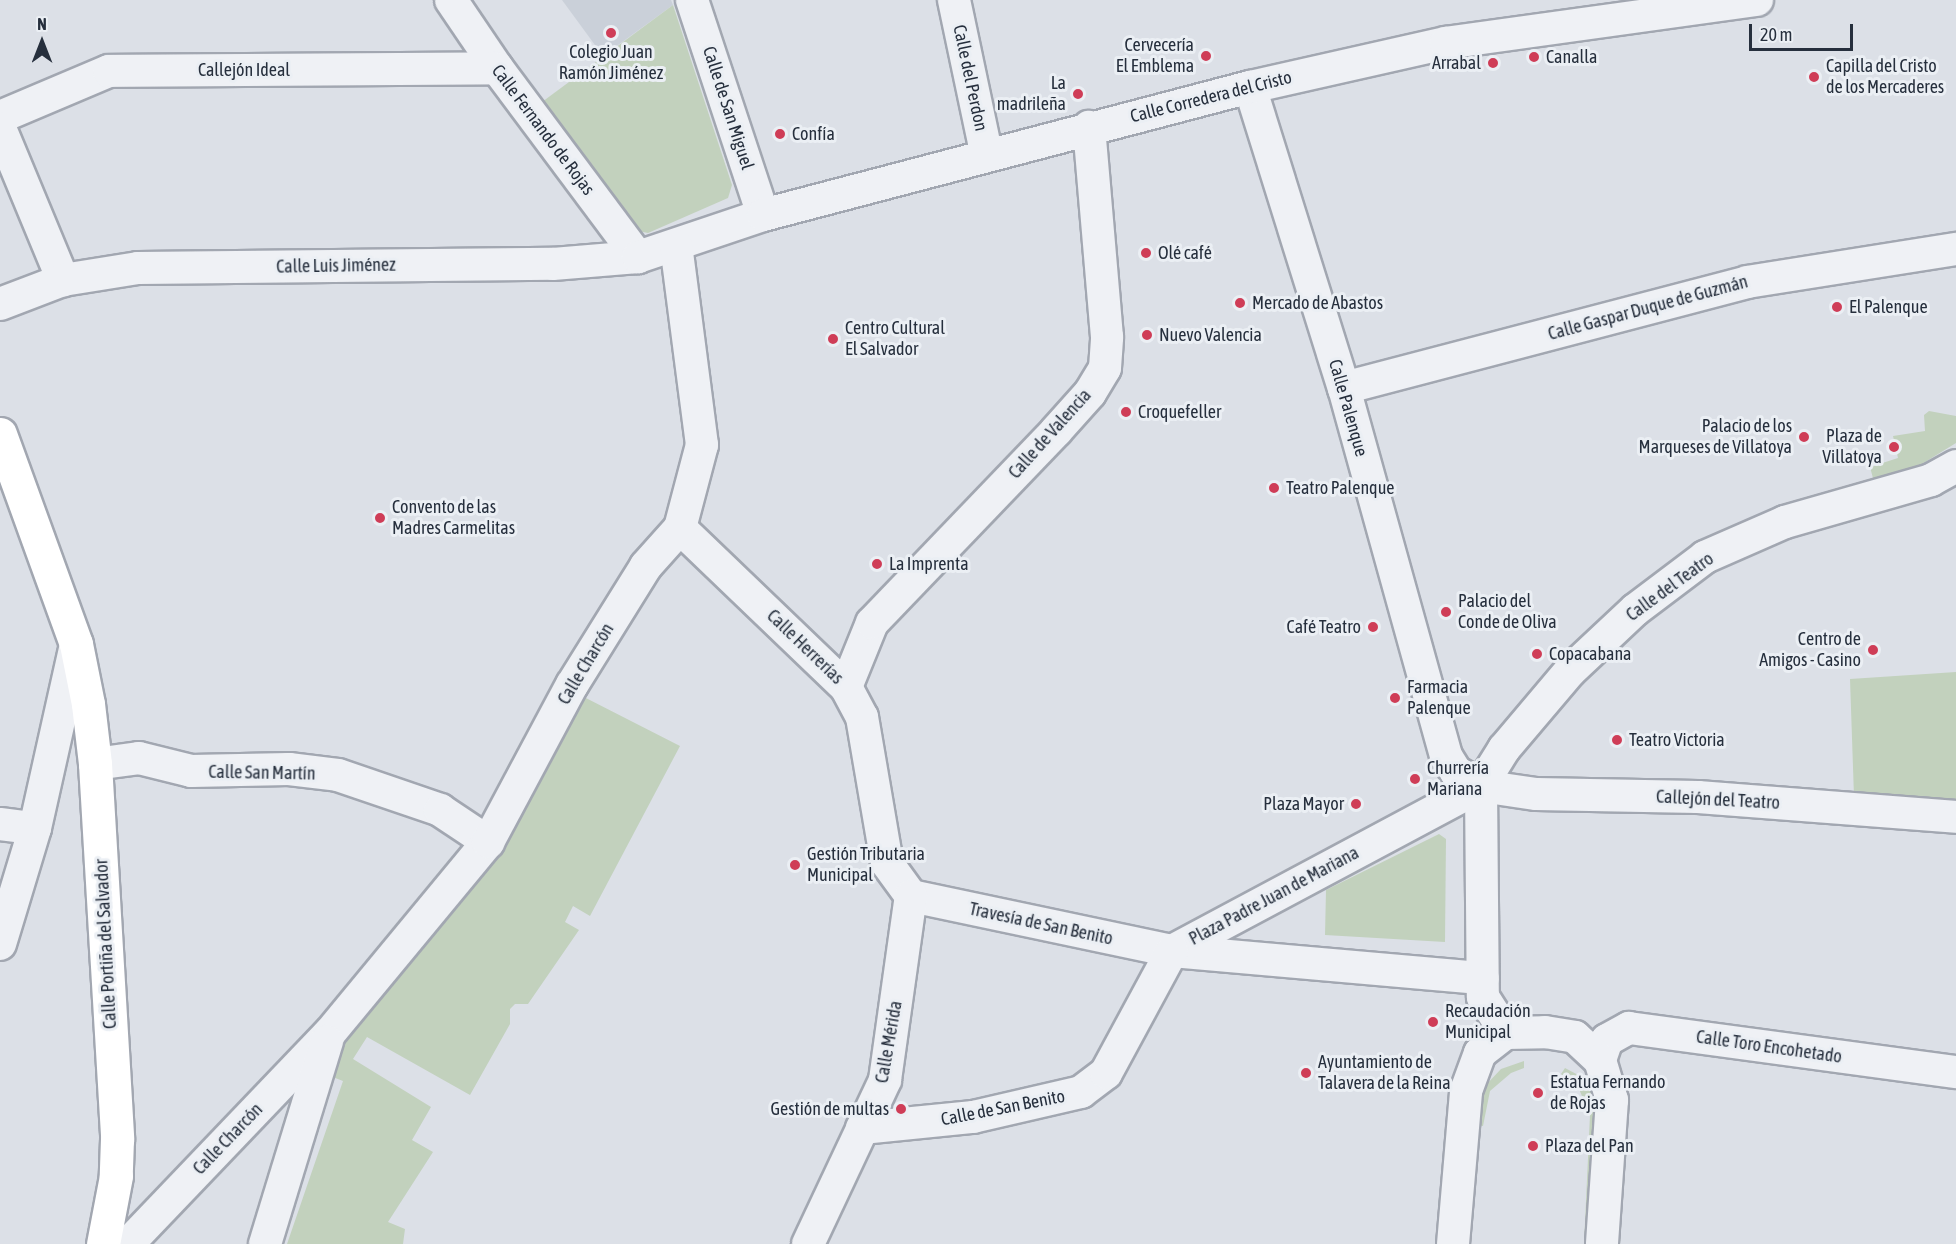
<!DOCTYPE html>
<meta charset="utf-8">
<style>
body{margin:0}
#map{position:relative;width:1956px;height:1244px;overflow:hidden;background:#dce0e7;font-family:"Asap Condensed",sans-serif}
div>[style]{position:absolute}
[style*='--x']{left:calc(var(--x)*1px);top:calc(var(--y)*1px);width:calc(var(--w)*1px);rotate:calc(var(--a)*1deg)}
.built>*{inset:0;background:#cad0d9}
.green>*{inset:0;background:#c2d1bd}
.roads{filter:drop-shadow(2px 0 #a2a7b1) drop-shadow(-2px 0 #a2a7b1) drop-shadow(0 2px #a2a7b1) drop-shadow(0 -2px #a2a7b1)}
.street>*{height:32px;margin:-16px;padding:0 16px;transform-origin:16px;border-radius:16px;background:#eff1f5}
.primary>*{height:33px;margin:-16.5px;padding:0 16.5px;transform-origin:16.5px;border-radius:16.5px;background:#fff}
.dots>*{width:16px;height:16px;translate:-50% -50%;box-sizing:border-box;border:3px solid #ebeff4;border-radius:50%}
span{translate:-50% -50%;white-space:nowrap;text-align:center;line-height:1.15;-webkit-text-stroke:6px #ebeff4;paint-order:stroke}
.poi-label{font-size:18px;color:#262f3d}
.right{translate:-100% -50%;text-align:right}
.left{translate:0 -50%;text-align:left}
.street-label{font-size:18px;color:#262f3d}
.north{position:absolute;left:12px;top:12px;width:60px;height:60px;-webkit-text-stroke:4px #ebeff4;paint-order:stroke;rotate:0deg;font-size:16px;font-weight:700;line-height:24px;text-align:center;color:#262f3d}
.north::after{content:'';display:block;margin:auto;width:21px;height:27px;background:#262f3d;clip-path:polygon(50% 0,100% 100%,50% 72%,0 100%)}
.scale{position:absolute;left:1749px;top:24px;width:104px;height:27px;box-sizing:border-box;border:3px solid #262f3d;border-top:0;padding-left:8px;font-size:18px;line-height:21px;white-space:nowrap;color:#262f3d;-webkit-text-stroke:4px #ebeff4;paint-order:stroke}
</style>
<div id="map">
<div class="built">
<i style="clip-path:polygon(562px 0,671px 0,673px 5px,603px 56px)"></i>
</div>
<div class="green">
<i style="clip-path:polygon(673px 5px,732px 185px,728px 198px,648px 233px,638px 231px,542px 102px)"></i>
<i style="clip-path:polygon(1929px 411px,1956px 416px,1956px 443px,1912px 470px,1874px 482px,1870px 467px,1898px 458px,1893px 436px,1925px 431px,1924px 415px)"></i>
<i style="clip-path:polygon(1956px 672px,1956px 806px,1854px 797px,1850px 679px)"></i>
<i style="clip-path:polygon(580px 695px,680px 746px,590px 916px,573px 906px,565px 922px,579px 930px,528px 1004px,515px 1004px,510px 1009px,510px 1024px,470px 1095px,367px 1037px,353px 1059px,431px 1107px,412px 1140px,433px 1152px,388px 1222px,405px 1229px,403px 1244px,287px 1244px,343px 1081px,330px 1076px,340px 1042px)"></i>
<i style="clip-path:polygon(1439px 834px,1446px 839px,1445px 942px,1325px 935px,1326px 890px)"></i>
<i style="clip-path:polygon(1524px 1061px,1524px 1068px,1511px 1073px,1490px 1091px,1483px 1126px,1475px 1125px,1484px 1087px,1501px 1069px)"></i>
<i style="clip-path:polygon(1565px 1068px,1580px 1076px,1599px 1100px,1592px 1244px,1584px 1244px,1590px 1115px,1579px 1089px,1561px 1074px)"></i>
</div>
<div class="roads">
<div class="street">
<i style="--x:451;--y:0;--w:82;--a:55.9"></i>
<i style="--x:497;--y:68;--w:236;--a:53.3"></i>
<i style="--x:692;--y:0;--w:226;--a:71.7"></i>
<i style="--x:954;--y:0;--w:159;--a:78.1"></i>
<i style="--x:1250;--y:87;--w:315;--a:72.7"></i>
<i style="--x:1344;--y:388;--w:382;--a:74.5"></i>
<i style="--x:1446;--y:756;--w:19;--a:58"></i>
<i style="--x:1456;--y:772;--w:29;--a:29"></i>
<i style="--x:1481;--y:786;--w:56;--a:8.3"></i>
<i style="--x:1536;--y:794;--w:162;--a:1.1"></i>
<i style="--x:1698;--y:797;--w:259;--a:4.4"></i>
<i style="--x:0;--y:117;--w:118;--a:-22.9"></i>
<i style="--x:109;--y:71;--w:388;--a:-0.4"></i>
<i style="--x:0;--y:128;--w:165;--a:67.5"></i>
<i style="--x:0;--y:304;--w:67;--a:-20.9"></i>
<i style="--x:63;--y:280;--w:76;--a:-9.1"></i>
<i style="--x:138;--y:268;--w:415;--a:-0.6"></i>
<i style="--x:553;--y:264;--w:85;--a:-4.7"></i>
<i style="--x:638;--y:257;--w:132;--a:-18.6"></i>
<i style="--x:763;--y:215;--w:504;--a:-14.73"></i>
<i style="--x:1250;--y:87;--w:201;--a:-12.7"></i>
<i style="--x:1446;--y:43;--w:314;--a:-7.9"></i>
<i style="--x:1344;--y:388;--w:417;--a:-14.7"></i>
<i style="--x:1747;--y:282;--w:212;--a:-9"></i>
<i style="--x:680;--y:528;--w:230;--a:43.8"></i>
<i style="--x:846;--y:687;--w:34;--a:62"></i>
<i style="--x:862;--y:717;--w:148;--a:80.3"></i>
<i style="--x:887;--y:863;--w:41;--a:54"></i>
<i style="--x:846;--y:687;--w:69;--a:-67.9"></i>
<i style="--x:872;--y:623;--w:266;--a:-46.2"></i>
<i style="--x:1056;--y:431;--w:51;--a:-48.2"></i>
<i style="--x:1090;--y:393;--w:29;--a:-59"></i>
<i style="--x:1105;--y:368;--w:31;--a:-86"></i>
<i style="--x:1107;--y:337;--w:211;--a:-94.9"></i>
<i style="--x:95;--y:764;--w:44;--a:-7.8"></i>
<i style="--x:139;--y:758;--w:54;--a:14"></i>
<i style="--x:191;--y:771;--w:98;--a:-1.2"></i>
<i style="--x:289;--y:769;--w:49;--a:7"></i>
<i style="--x:338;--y:775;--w:108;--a:18.9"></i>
<i style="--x:440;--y:810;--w:58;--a:33.7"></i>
<i style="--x:1481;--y:786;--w:211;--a:89.5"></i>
<i style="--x:1483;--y:997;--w:43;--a:57.4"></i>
<i style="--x:0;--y:824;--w:35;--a:7"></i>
<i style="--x:911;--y:896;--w:267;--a:11.9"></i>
<i style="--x:1172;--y:951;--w:312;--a:5"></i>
<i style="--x:0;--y:944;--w:121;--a:-73.2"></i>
<i style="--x:35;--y:828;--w:189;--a:-77.4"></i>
<i style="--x:1172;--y:951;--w:350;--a:-28.1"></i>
<i style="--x:1481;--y:786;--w:44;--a:-58.1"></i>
<i style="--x:1504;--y:749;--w:102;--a:-49.8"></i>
<i style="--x:1570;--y:671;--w:89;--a:-43.2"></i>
<i style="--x:1635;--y:610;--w:88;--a:-37.1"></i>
<i style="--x:1705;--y:557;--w:87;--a:-23.6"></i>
<i style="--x:1785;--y:522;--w:152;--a:-16"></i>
<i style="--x:1931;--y:480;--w:29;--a:-29"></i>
<i style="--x:1600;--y:1060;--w:21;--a:-71"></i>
<i style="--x:1607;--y:1040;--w:25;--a:-29"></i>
<i style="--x:1629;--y:1028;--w:330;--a:7.7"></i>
<i style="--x:862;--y:1128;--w:112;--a:-5.7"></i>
<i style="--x:973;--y:1117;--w:111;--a:-13"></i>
<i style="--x:1081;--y:1092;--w:31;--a:-37"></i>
<i style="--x:1106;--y:1073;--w:139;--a:-61.6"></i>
<i style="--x:128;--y:1244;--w:291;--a:-46.3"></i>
<i style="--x:329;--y:1034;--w:249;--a:-50.4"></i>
<i style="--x:488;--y:842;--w:178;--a:-61.9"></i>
<i style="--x:572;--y:685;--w:140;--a:-58.1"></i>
<i style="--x:646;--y:566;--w:51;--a:-48.2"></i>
<i style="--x:680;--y:528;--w:86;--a:-75.2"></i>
<i style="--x:702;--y:445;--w:201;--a:-97.4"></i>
<i style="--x:265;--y:1244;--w:212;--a:-73"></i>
<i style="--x:808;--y:1244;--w:181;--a:-64.8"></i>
<i style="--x:885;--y:1080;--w:186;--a:-82"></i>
<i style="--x:1453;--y:1244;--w:154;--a:-85.1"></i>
<i style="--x:1466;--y:1091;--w:40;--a:-69.8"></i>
<i style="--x:1480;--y:1053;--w:33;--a:-38"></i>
<i style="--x:1506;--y:1033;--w:39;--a:-1"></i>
<i style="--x:1545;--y:1032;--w:30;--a:9"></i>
<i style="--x:1575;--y:1037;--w:34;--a:43"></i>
<i style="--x:1600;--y:1060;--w:42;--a:73.3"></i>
<i style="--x:1612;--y:1100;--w:144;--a:94"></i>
</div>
<div class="primary">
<i style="--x:0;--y:434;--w:223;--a:70.1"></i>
<i style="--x:76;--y:644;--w:61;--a:78.7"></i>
<i style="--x:88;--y:704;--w:60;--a:83.3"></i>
<i style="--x:95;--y:764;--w:376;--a:86.6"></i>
<i style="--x:117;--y:1139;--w:37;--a:92"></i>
<i style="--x:116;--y:1176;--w:69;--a:100.8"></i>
</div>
</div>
<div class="dots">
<i style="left:611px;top:33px;background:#cf3d57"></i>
<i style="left:1206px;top:56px;background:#cf3d57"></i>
<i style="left:1534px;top:57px;background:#cf3d57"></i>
<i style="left:1493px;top:63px;background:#cf3d57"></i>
<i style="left:1814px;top:77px;background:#cf3d57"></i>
<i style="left:1078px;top:94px;background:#cf3d57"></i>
<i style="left:780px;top:134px;background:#cf3d57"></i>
<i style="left:1146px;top:253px;background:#cf3d57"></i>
<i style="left:1240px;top:303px;background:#cf3d57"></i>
<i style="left:1837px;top:307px;background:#cf3d57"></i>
<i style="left:1147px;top:335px;background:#cf3d57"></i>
<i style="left:833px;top:339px;background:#cf3d57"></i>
<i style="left:1126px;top:412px;background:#cf3d57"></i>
<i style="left:1804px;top:437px;background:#cf3d57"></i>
<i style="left:1894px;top:447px;background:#cf3d57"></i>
<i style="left:1274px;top:488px;background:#cf3d57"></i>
<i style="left:380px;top:518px;background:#cf3d57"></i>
<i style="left:877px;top:564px;background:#cf3d57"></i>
<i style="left:1446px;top:612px;background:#cf3d57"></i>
<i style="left:1373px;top:627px;background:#cf3d57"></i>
<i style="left:1873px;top:650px;background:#cf3d57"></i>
<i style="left:1537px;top:654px;background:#cf3d57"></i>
<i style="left:1395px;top:698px;background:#cf3d57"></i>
<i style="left:1617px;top:740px;background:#cf3d57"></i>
<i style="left:1415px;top:779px;background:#cf3d57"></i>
<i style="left:1356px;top:804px;background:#cf3d57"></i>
<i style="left:795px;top:865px;background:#cf3d57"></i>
<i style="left:1433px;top:1022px;background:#cf3d57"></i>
<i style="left:1306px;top:1073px;background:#cf3d57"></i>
<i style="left:1538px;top:1093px;background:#cf3d57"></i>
<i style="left:901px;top:1109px;background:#cf3d57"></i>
<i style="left:1533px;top:1146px;background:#cf3d57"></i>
</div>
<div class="poi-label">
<span class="right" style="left:1194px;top:56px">Cervecería<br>El Emblema</span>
<span style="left:611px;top:63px">Colegio Juan<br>Ramón Jiménez</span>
<span class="left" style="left:1546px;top:57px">Canalla</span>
<span class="right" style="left:1481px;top:63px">Arrabal</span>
<span class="left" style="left:1826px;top:77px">Capilla del Cristo<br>de los Mercaderes</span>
<span class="right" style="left:1066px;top:94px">La<br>madrileña</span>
<span class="left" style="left:792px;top:134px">Confía</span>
<span class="left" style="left:1158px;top:253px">Olé café</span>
<span class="left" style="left:1252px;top:303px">Mercado de Abastos</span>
<span class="left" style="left:1849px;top:307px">El Palenque</span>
<span class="left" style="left:845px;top:339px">Centro Cultural<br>El Salvador</span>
<span class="left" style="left:1159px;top:335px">Nuevo Valencia</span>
<span class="left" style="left:1138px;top:412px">Croquefeller</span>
<span class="right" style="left:1792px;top:437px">Palacio de los<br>Marqueses de Villatoya</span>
<span class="right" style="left:1882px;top:447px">Plaza de<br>Villatoya</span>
<span class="left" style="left:1286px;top:488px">Teatro Palenque</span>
<span class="left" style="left:392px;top:518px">Convento de las<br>Madres Carmelitas</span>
<span class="left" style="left:889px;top:564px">La Imprenta</span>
<span class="left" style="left:1458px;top:612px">Palacio del<br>Conde de Oliva</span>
<span class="right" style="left:1361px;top:627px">Café Teatro</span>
<span class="right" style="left:1861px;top:650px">Centro de<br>Amigos - Casino</span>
<span class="left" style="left:1549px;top:654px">Copacabana</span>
<span class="left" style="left:1407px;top:698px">Farmacia<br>Palenque</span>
<span class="left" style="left:1629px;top:740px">Teatro Victoria</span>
<span class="left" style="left:1427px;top:779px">Churrería<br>Mariana</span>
<span class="right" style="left:1344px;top:804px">Plaza Mayor</span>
<span class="left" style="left:807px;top:865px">Gestión Tributaria<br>Municipal</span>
<span class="left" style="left:1445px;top:1022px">Recaudación<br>Municipal</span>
<span class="left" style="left:1318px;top:1073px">Ayuntamiento de<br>Talavera de la Reina</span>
<span class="left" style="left:1550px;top:1093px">Estatua Fernando<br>de Rojas</span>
<span class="right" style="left:889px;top:1109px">Gestión de multas</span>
<span class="left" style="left:1545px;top:1146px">Plaza del Pan</span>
</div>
<div class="street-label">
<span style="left:244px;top:70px">Callejón Ideal</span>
<span style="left:970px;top:78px;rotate:78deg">Calle del Perdon</span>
<span style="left:1211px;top:97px;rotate:-14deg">Calle Corredera del Cristo</span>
<span style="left:728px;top:108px;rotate:72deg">Calle de San Miguel</span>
<span style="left:543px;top:130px;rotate:53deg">Calle Fernando de Rojas</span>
<span style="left:336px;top:266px;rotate:-1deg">Calle Luis Jiménez</span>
<span style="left:1648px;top:308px;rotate:-15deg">Calle Gaspar Duque de Guzmán</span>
<span style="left:1348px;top:408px;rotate:74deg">Calle Palenque</span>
<span style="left:1050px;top:434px;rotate:-48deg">Calle de Valencia</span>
<span style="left:1670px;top:587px;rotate:-36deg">Calle del Teatro</span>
<span style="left:805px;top:647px;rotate:44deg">Calle Herrerías</span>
<span style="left:586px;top:664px;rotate:-59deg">Calle Charcón</span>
<span style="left:262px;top:773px;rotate:1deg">Calle San Martín</span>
<span style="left:1718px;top:800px;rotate:3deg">Callejón del Teatro</span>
<span style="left:1274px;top:896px;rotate:-28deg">Plaza Padre Juan de Mariana</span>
<span style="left:1041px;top:924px;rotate:12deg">Travesía de San Benito</span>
<span style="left:106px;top:944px;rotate:-93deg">Calle Portiña del Salvador</span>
<span style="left:889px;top:1042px;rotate:-80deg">Calle Mérida</span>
<span style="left:1769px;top:1047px;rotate:8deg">Calle Toro Encohetado</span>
<span style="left:1003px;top:1108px;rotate:-11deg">Calle de San Benito</span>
<span style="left:228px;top:1139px;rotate:-46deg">Calle Charcón</span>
</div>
<div class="north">N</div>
<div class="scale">20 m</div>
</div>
